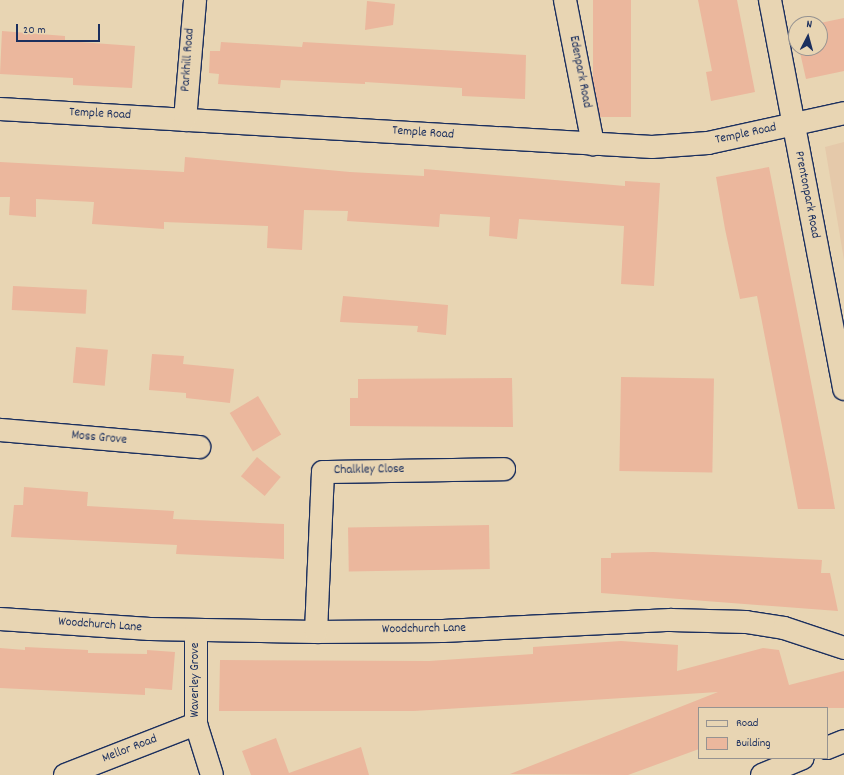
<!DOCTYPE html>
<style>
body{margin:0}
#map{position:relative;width:844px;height:775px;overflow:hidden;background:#e8d5b3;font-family:Dekko,sans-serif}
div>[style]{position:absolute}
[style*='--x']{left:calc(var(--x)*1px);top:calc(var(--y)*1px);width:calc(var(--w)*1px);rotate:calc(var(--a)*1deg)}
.built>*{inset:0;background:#e5c9aa}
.building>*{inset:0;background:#ebb79d;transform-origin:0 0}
.roads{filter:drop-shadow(1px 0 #1b2f5e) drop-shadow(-1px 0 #1b2f5e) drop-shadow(0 1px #1b2f5e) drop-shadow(0 -1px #1b2f5e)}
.minor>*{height:22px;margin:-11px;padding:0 11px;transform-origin:11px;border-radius:11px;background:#e8d5b3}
.tertiary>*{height:22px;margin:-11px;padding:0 11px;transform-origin:11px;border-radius:11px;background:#e8d5b3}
span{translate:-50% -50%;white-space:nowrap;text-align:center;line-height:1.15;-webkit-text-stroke:3px #e8d5b3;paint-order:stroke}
.street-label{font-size:13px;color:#1b2f5e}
.legend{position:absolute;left:698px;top:707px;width:130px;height:52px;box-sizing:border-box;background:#e8d5b3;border:1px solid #969391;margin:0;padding:5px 7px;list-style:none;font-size:12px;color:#1b2f5e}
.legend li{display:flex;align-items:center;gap:8px;height:20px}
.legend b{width:20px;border:1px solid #969391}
.north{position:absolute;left:788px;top:16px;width:40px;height:40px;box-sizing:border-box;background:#e8d5b3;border:1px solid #969391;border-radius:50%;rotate:6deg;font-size:11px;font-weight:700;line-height:16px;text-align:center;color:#1b2f5e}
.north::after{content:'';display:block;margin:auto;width:14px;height:18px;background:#1b2f5e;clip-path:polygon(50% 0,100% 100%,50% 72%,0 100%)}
.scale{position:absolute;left:16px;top:24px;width:84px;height:18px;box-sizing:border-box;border:2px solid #1b2f5e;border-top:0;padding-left:5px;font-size:12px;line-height:14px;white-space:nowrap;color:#1b2f5e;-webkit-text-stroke:3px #e8d5b3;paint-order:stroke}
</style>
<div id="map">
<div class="built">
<i style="clip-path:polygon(844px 142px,844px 260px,825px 147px)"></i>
</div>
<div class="building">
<i style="left:593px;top:0;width:38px;height:117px"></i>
<i style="clip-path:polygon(698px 0,737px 0,755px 92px,711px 101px,706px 72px,712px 71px)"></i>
<i style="clip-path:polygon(367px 1px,395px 4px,393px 25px,365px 30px)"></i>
<i style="clip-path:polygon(844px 18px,844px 71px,806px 79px,799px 48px,820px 48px,820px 24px,815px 24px)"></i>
<i style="clip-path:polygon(2px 31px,65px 36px,65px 41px,135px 46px,132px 88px,73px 85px,73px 78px,0 74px)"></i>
<i style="clip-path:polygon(221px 42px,302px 47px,303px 42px,526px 55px,525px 99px,462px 96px,462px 88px,365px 82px,365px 84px,281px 80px,280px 88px,218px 84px,219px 74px,209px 73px,210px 51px,220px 51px)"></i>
<i style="clip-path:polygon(185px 157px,350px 172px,424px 176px,424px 169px,625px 186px,625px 181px,660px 183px,654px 286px,621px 284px,624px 226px,519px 219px,517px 239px,489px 236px,490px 217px,440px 214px,439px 227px,347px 221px,348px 211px,304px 210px,302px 250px,267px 248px,268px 226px,164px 222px,164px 229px,92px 224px,94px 202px,36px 199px,36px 217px,9px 215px,10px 197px,0 197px,0 162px,184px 172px)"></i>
<i style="clip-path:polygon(769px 167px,829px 474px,835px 509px,798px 509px,757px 296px,740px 299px,725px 229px,716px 177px)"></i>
<i style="left:13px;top:286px;width:74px;height:24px;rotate:3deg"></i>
<i style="clip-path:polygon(343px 296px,448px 305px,446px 335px,417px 332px,418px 326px,340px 322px)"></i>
<i style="left:76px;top:347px;width:32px;height:36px;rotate:5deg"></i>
<i style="clip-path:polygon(152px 354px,184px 356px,183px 364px,234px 369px,230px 403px,186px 398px,186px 393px,149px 390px)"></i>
<i style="left:621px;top:377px;width:93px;height:94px;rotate:1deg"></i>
<i style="clip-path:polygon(512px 378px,513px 427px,350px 426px,350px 398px,358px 398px,358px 379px)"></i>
<i style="left:258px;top:396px;width:45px;height:33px;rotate:59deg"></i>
<i style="left:257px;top:457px;width:31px;height:25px;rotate:40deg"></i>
<i style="clip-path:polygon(24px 487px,88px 492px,87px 506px,174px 511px,173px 519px,284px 524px,284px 559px,176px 554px,177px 545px,11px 537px,14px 505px,23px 505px)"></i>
<i style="left:489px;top:525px;width:44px;height:141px;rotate:89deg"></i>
<i style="clip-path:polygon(653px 552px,822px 560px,821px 573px,830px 573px,838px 611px,601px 593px,601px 558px,611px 558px,611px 553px)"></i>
<i style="clip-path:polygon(621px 641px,678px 645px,677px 671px,763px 648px,779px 650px,789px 685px,844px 671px,844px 708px,699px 708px,699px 749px,628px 775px,510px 774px,718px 692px,414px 711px,219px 711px,220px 660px,429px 661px,533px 654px,533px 647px)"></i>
<i style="clip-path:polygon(25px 647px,88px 650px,88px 653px,147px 654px,147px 650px,175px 652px,172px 690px,145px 688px,145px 695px,0 688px,0 648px,25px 650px)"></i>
<i style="clip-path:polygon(276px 738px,289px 773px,361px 747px,369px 775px,251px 775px,242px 751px)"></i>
</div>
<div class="roads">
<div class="minor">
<i style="--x:565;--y:0;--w:147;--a:79"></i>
<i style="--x:770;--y:0;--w:396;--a:79.2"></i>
<i style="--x:0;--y:109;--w:653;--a:3.34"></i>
<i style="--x:652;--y:147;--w:56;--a:-4.1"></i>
<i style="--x:708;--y:143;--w:139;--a:-12.4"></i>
<i style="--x:185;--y:120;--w:120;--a:-85.2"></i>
<i style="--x:0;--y:430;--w:200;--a:4.9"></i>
<i style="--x:0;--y:619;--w:150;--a:3.8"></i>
<i style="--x:150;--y:629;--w:166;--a:1"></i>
<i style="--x:316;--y:632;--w:127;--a:-0.5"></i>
<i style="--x:443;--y:631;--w:228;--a:-2.8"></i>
<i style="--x:671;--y:620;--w:75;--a:1.5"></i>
<i style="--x:746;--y:622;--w:38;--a:9"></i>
<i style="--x:784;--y:628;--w:63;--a:18.4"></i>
<i style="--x:196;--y:630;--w:94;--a:90"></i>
<i style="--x:196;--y:724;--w:53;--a:72.6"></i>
<i style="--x:316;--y:632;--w:160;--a:-87.5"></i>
<i style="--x:323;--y:472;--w:181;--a:-0.9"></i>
<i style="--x:65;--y:775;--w:141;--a:-21.3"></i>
</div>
<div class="tertiary">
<i style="--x:827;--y:748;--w:18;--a:-22"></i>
<i style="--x:762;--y:775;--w:44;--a:-22.5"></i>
</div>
</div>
<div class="street-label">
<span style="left:189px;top:60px;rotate:-86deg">Parkhill Road</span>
<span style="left:579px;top:72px;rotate:79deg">Edenpark Road</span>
<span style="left:100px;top:115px;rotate:3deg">Temple Road</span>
<span style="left:423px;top:134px;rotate:4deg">Temple Road</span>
<span style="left:746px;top:135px;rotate:-12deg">Temple Road</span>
<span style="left:806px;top:195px;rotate:79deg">Prentonpark Road</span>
<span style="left:99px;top:439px;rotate:5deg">Moss Grove</span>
<span style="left:369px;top:471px;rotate:-1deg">Chalkley Close</span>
<span style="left:100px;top:626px;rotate:4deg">Woodchurch Lane</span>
<span style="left:424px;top:630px;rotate:-1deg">Woodchurch Lane</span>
<span style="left:196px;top:680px;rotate:-90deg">Waverley Grove</span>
<span style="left:130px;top:750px;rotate:-21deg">Mellor Road</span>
</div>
<ul class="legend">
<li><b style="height:5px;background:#e8d5b3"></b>Road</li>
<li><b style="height:11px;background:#ebb79d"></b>Building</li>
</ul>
<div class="north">N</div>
<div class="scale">20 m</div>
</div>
